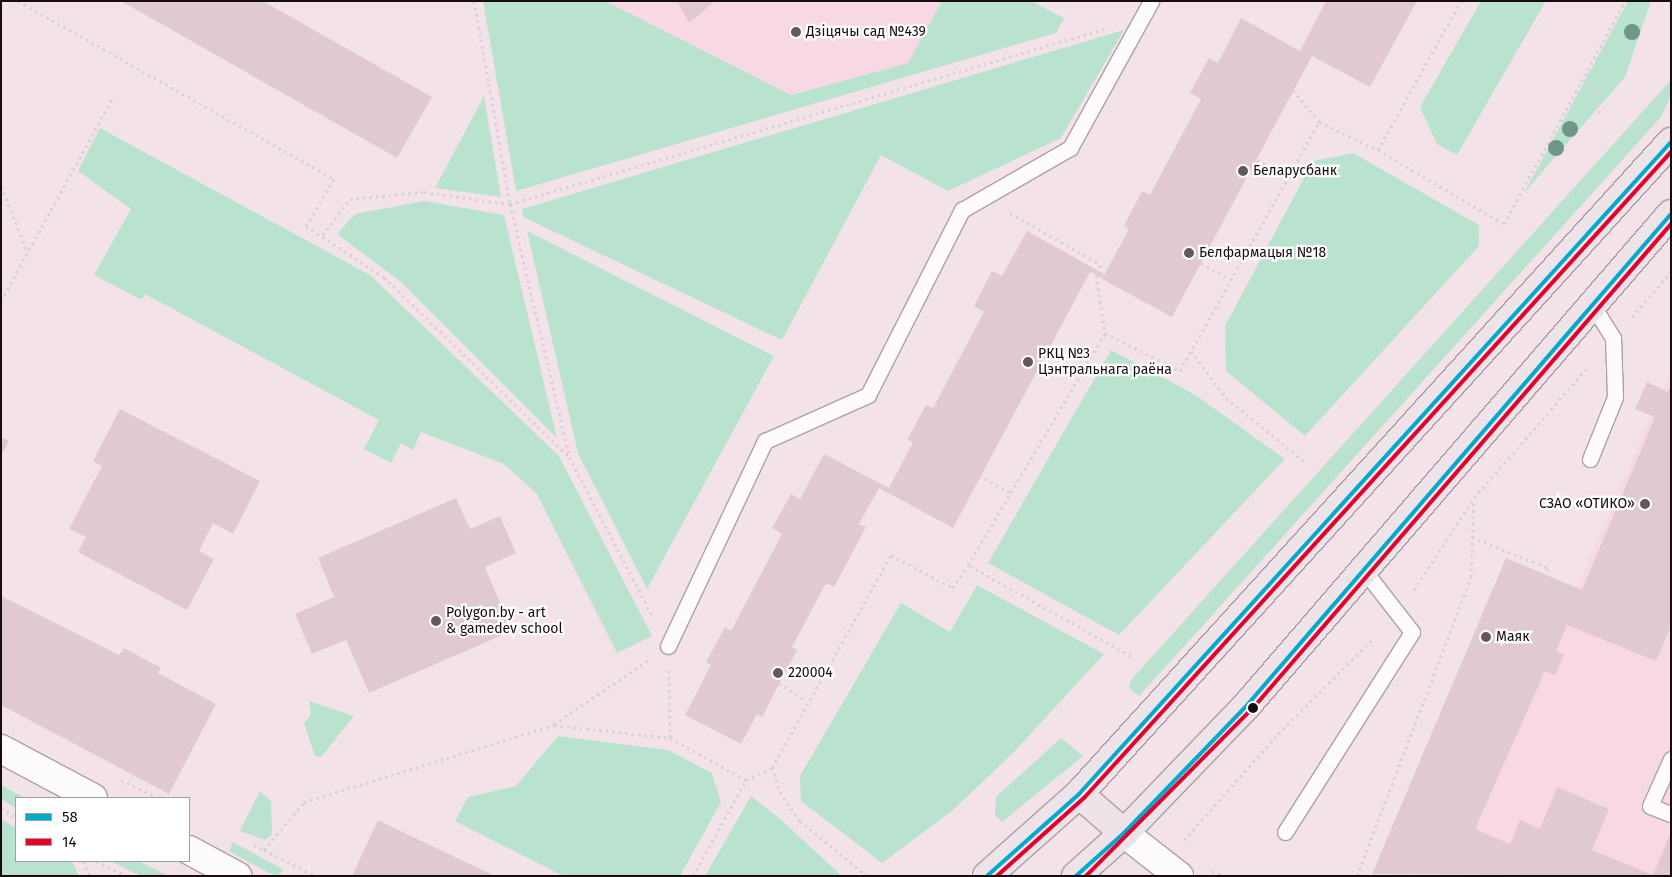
<!DOCTYPE html>
<meta charset="utf-8">
<style>
body{margin:0}
#map{position:relative;width:1672px;height:877px;overflow:hidden;background:#f3e3e9;font-family:"Fira Sans",sans-serif}
div>[style]{position:absolute}
[style*='--x']{left:calc(var(--x)*1px);top:calc(var(--y)*1px);width:calc(var(--w)*1px);rotate:calc(var(--a)*1deg)}
.built>*{inset:0;background:#f8d8e4}
.green>*{inset:0;background:#bae3cf}
.building>*{inset:0;background:#e1c9d3}
.path>*{height:3px;margin-top:-1.5px;transform-origin:0;background:repeating-linear-gradient(90deg,#d7d2d4 0 2.5px,transparent 0 6.5px)}
.roads{filter:drop-shadow(1px 0 #aea0a6) drop-shadow(-1px 0 #aea0a6) drop-shadow(0 1px #aea0a6) drop-shadow(0 -1px #aea0a6)}
.service>*{height:15px;margin:-7.5px;padding:0 7.5px;transform-origin:7.5px;border-radius:7.5px;background:#fdfbfc}
.minor>*{height:28px;margin:-14px;padding:0 14px;transform-origin:14px;border-radius:14px;background:#fdfbfc}
.primary>*{height:28px;margin:-14px;padding:0 14px;transform-origin:14px;border-radius:14px;background:#eee3e8}
.bus-1>*{height:4px;margin:-2px;padding:0 2px;transform-origin:2px;border-radius:2px;background:#00a9ce}
.bus-2>*{height:4px;margin:-2px;padding:0 2px;transform-origin:2px;border-radius:2px;background:#e4002b}
.trees>*{width:16px;height:16px;margin:-8px;border-radius:50%;background:#6e9789}
.dots>*{width:14px;height:14px;translate:-50% -50%;box-sizing:border-box;border:2px solid #fff;border-radius:50%}
span{translate:-50% -50%;white-space:nowrap;text-align:center;line-height:1.15;-webkit-text-stroke:4.5px #fff;paint-order:stroke}
.poi-label{font-size:14px;color:#180c11}
.left{translate:0 -50%;text-align:left}
.right{translate:-100% -50%;text-align:right}
.frame{position:absolute;inset:0;border:2px solid #180c11;pointer-events:none}
.legend{position:absolute;left:15px;top:797px;width:175px;height:65px;box-sizing:border-box;background:#fff;border:1px solid #a39ea0;margin:0;padding:6px 9px;list-style:none;font-size:15px;color:#180c11}
.legend li{display:flex;align-items:center;gap:10px;height:25px}
.legend b{width:25px;border:1px solid #a39ea0}
</style>
<div id="map">
<div class="built">
<i style="clip-path:polygon(605px 1px,942px 1px,908px 63px,791px 95px)"></i>
<i style="clip-path:polygon(1671px 370px,1671px 876px,1452px 876px)"></i>
</div>
<div class="green">
<i style="clip-path:polygon(483px 1px,605px 1px,791px 95px,908px 63px,942px 1px,1031px 1px,1064px 18px,1056px 33px,516px 191px)"></i>
<i style="clip-path:polygon(1481px 1px,1546px 1px,1457px 155px,1437px 144px,1420px 107px)"></i>
<i style="clip-path:polygon(1628px 1px,1651px 1px,1625px 77px,1524px 193px)"></i>
<i style="clip-path:polygon(1124px 30px,1061px 138px,948px 191px,881px 155px,782px 340px,523px 217px,522px 209px)"></i>
<i style="clip-path:polygon(1671px 80px,1671px 96px,1661px 117px,1160px 673px,1139px 696px,1129px 688px,1131px 680px)"></i>
<i style="clip-path:polygon(484px 96px,501px 197px,435px 188px)"></i>
<i style="clip-path:polygon(100px 128px,370px 275px,559px 456px,652px 636px,617px 653px,537px 494px,504px 464px,421px 432px,413px 450px,401px 443px,391px 463px,364px 449px,379px 420px,145px 294px,142px 300px,94px 275px,131px 209px,78px 171px)"></i>
<i style="clip-path:polygon(1353px 153px,1479px 225px,1479px 246px,1305px 436px,1226px 371px,1225px 326px,1313px 161px)"></i>
<i style="clip-path:polygon(424px 201px,504px 215px,557px 438px,401px 282px,337px 234px,355px 214px)"></i>
<i style="clip-path:polygon(527px 231px,774px 356px,647px 589px,578px 453px)"></i>
<i style="clip-path:polygon(1111px 350px,1194px 394px,1285px 459px,1119px 635px,988px 563px)"></i>
<i style="clip-path:polygon(977px 585px,1104px 654px,1014px 752px,953px 810px,882px 863px,801px 801px,800px 776px,901px 603px,950px 632px)"></i>
<i style="clip-path:polygon(309px 701px,354px 716px,321px 757px,315px 756px,304px 723px,311px 715px)"></i>
<i style="clip-path:polygon(558px 736px,668px 750px,712px 773px,721px 802px,680px 876px,563px 876px,455px 821px,468px 797px,516px 786px)"></i>
<i style="clip-path:polygon(1061px 738px,1083px 756px,1002px 822px,995px 815px,996px 797px)"></i>
<i style="clip-path:polygon(1px 785px,25px 798px,16px 798px,16px 808px,1px 799px)"></i>
<i style="clip-path:polygon(260px 791px,271px 801px,272px 835px,265px 840px,240px 831px)"></i>
<i style="clip-path:polygon(751px 796px,779px 818px,842px 876px,705px 876px)"></i>
<i style="clip-path:polygon(1px 819px,16px 828px,16px 861px,72px 861px,79px 876px,1px 876px)"></i>
<i style="clip-path:polygon(233px 842px,284px 870px,278px 875px,269px 873px,229px 851px)"></i>
<i style="clip-path:polygon(110px 861px,138px 861px,169px 876px,141px 876px)"></i>
</div>
<div class="building">
<i style="clip-path:polygon(121px 1px,263px 1px,432px 97px,397px 158px)"></i>
<i style="clip-path:polygon(677px 1px,715px 1px,689px 23px)"></i>
<i style="clip-path:polygon(1326px 1px,1417px 1px,1370px 87px,1312px 56px,1172px 317px,1102px 279px,1129px 229px,1124px 226px,1142px 191px,1150px 195px,1201px 99px,1190px 93px,1209px 58px,1218px 63px,1241px 18px,1300px 51px)"></i>
<i style="clip-path:polygon(1027px 231px,1104px 274px,1102px 278px,1090px 272px,953px 528px,879px 488px,859px 524px,866px 527px,834px 587px,826px 583px,792px 647px,797px 650px,762px 717px,757px 714px,741px 744px,685px 715px,711px 665px,706px 662px,725px 627px,731px 631px,782px 534px,772px 528px,791px 494px,800px 499px,824px 454px,889px 488px,913px 442px,907px 440px,926px 405px,933px 408px,984px 312px,974px 306px,992px 271px,1002px 276px)"></i>
<i style="clip-path:polygon(1647px 382px,1668px 392px,1671px 384px,1671px 626px,1656px 661px,1567px 625px,1556px 651px,1564px 655px,1555px 675px,1545px 671px,1475px 829px,1510px 844px,1520px 820px,1540px 829px,1557px 787px,1609px 809px,1592px 850px,1653px 875px,1671px 832px,1671px 876px,1372px 874px,1506px 558px,1582px 590px,1655px 417px,1635px 409px)"></i>
<i style="clip-path:polygon(120px 409px,260px 481px,233px 534px,213px 523px,199px 551px,214px 559px,187px 610px,78px 552px,86px 537px,69px 529px,102px 466px,93px 461px)"></i>
<i style="clip-path:polygon(1px 437px,9px 441px,1px 456px)"></i>
<i style="clip-path:polygon(456px 498px,470px 529px,500px 516px,516px 553px,485px 567px,512px 631px,369px 693px,346px 640px,312px 654px,295px 614px,334px 597px,318px 558px)"></i>
<i style="clip-path:polygon(1px 596px,119px 655px,124px 648px,161px 668px,158px 673px,216px 704px,169px 794px,1px 705px)"></i>
<i style="clip-path:polygon(378px 820px,415px 838px,495px 876px,352px 876px)"></i>
</div>
<div class="path">
<i style="--x:18;--y:1;--w:363;--a:29.4"></i>
<i style="--x:334;--y:179;--w:55;--a:120.8"></i>
<i style="--x:306;--y:226;--w:93;--a:33.2"></i>
<i style="--x:384;--y:277;--w:258;--a:44.2"></i>
<i style="--x:569;--y:457;--w:181;--a:62.3"></i>
<i style="--x:474;--y:1;--w:206;--a:79.9"></i>
<i style="--x:510;--y:204;--w:259;--a:76.8"></i>
<i style="--x:1588;--y:73;--w:44;--a:74.1"></i>
<i style="--x:1293;--y:90;--w:41;--a:50.9"></i>
<i style="--x:1378;--y:150;--w:146;--a:30.4"></i>
<i style="--x:1504;--y:224;--w:254;--a:-61.5"></i>
<i style="--x:1257;--y:160;--w:33;--a:27"></i>
<i style="--x:1;--y:186;--w:70;--a:68.2"></i>
<i style="--x:1010;--y:213;--w:105;--a:29.7"></i>
<i style="--x:1101;--y:265;--w:7;--a:117"></i>
<i style="--x:323;--y:235;--w:45;--a:-53.1"></i>
<i style="--x:350;--y:199;--w:74;--a:-5.4"></i>
<i style="--x:424;--y:192;--w:87;--a:7.9"></i>
<i style="--x:510;--y:204;--w:619;--a:-16.42"></i>
<i style="--x:1201;--y:263;--w:33;--a:29"></i>
<i style="--x:1096;--y:275;--w:59;--a:81.2"></i>
<i style="--x:1;--y:301;--w:233;--a:-61.2"></i>
<i style="--x:1632;--y:317;--w:60;--a:-49.1"></i>
<i style="--x:1191;--y:351;--w:59;--a:53.3"></i>
<i style="--x:1226;--y:398;--w:100;--a:38.9"></i>
<i style="--x:979;--y:475;--w:36;--a:30"></i>
<i style="--x:1472;--y:537;--w:82;--a:22.2"></i>
<i style="--x:1548;--y:568;--w:8;--a:113"></i>
<i style="--x:1414;--y:590;--w:110;--a:-56.9"></i>
<i style="--x:1474;--y:498;--w:171;--a:-49"></i>
<i style="--x:1131;--y:656;--w:187;--a:-150.8"></i>
<i style="--x:968;--y:565;--w:269;--a:-59.4"></i>
<i style="--x:1105;--y:333;--w:84;--a:26.9"></i>
<i style="--x:1180;--y:371;--w:285;--a:-60.8"></i>
<i style="--x:1319;--y:122;--w:65;--a:25.4"></i>
<i style="--x:1378;--y:150;--w:171;--a:-60.9"></i>
<i style="--x:669;--y:670;--w:68;--a:89.2"></i>
<i style="--x:779;--y:683;--w:33;--a:33"></i>
<i style="--x:554;--y:724;--w:114;--a:-34.2"></i>
<i style="--x:121;--y:780;--w:42;--a:25.3"></i>
<i style="--x:1;--y:808;--w:17;--a:31"></i>
<i style="--x:1184;--y:840;--w:142;--a:-48.4"></i>
<i style="--x:1278;--y:734;--w:137;--a:-45"></i>
<i style="--x:254;--y:845;--w:11;--a:27"></i>
<i style="--x:264;--y:850;--w:62;--a:-50.2"></i>
<i style="--x:304;--y:802;--w:262;--a:-17.1"></i>
<i style="--x:554;--y:725;--w:117;--a:6.4"></i>
<i style="--x:670;--y:738;--w:87;--a:28.9"></i>
<i style="--x:264;--y:850;--w:57;--a:27"></i>
<i style="--x:83;--y:861;--w:17;--a:65"></i>
<i style="--x:96;--y:861;--w:34;--a:26"></i>
<i style="--x:1212;--y:871;--w:12;--a:24"></i>
<i style="--x:693;--y:876;--w:110;--a:-61.1"></i>
<i style="--x:746;--y:780;--w:29;--a:-25"></i>
<i style="--x:867;--y:876;--w:87;--a:-140.6"></i>
<i style="--x:800;--y:821;--w:33;--a:-125"></i>
<i style="--x:781;--y:794;--w:28;--a:-109"></i>
<i style="--x:772;--y:768;--w:244;--a:-60.8"></i>
<i style="--x:891;--y:555;--w:70;--a:28"></i>
<i style="--x:953;--y:588;--w:27;--a:-57"></i>
<i style="--x:1357;--y:876;--w:320;--a:-69.1"></i>
<i style="--x:1471;--y:577;--w:77;--a:-87.8"></i>
</div>
<div class="roads">
<div class="service">
<i style="--x:1590;--y:459;--w:67;--a:-68"></i>
<i style="--x:1615;--y:397;--w:59;--a:-91.9"></i>
<i style="--x:1613;--y:338;--w:39;--a:-122"></i>
<i style="--x:668;--y:646;--w:227;--a:-64.7"></i>
<i style="--x:765;--y:441;--w:113;--a:-24.1"></i>
<i style="--x:868;--y:395;--w:208;--a:-63.1"></i>
<i style="--x:962;--y:210;--w:125;--a:-29.9"></i>
<i style="--x:1070;--y:148;--w:168;--a:-61.1"></i>
<i style="--x:1671;--y:759;--w:51;--a:114.1"></i>
<i style="--x:1650;--y:806;--w:22;--a:21"></i>
<i style="--x:1285;--y:832;--w:237;--a:-57.6"></i>
<i style="--x:1412;--y:632;--w:80;--a:-127.9"></i>
</div>
<div class="minor">
<i style="--x:1;--y:749;--w:104;--a:28"></i>
<i style="--x:1124;--y:833;--w:70;--a:38"></i>
<i style="--x:189;--y:850;--w:55;--a:28.4"></i>
</div>
<div class="primary">
<i style="--x:1079;--y:794;--w:60;--a:40.9"></i>
<i style="--x:987;--y:876;--w:123;--a:-41.7"></i>
<i style="--x:1079;--y:794;--w:881;--a:-47.76"></i>
<i style="--x:1076;--y:876;--w:64;--a:-41.9"></i>
<i style="--x:1124;--y:833;--w:179;--a:-46.1"></i>
<i style="--x:1248;--y:704;--w:647;--a:-49.2"></i>
</div>
</div>
<div class="bus-1">
<i style="--x:987;--y:876;--w:123;--a:-41.7"></i>
<i style="--x:1079;--y:794;--w:881;--a:-47.76"></i>
<i style="--x:1076;--y:876;--w:64;--a:-41.9"></i>
<i style="--x:1124;--y:833;--w:179;--a:-46.1"></i>
<i style="--x:1248;--y:704;--w:647;--a:-49.2"></i>
</div>
<div class="bus-2">
<i style="--x:997;--y:876;--w:117;--a:-41.9"></i>
<i style="--x:1084;--y:798;--w:873;--a:-47.74"></i>
<i style="--x:1086;--y:876;--w:237;--a:-45.2"></i>
<i style="--x:1253;--y:708;--w:640;--a:-49.18"></i>
</div>
<div class="trees">
<i style="left:1632px;top:32px"></i>
<i style="left:1570px;top:129px"></i>
<i style="left:1556px;top:148px"></i>
</div>
<div class="dots">
<i style="left:796px;top:32px;background:#65575d"></i>
<i style="left:1243px;top:171px;background:#65575d"></i>
<i style="left:1189px;top:253px;background:#65575d"></i>
<i style="left:1028px;top:362px;background:#65575d"></i>
<i style="left:1645px;top:504px;background:#65575d"></i>
<i style="left:436px;top:621px;background:#65575d"></i>
<i style="left:1486px;top:637px;background:#65575d"></i>
<i style="left:778px;top:673px;background:#65575d"></i>
<i style="left:1253px;top:708px;background:#180c11"></i>
</div>
<div class="poi-label">
<span class="left" style="left:806px;top:32px">Дзіцячы сад №439</span>
<span class="left" style="left:1253px;top:171px">Беларусбанк</span>
<span class="left" style="left:1199px;top:253px">Белфармацыя №18</span>
<span class="left" style="left:1038px;top:362px">РКЦ №3<br>Цэнтральнага раёна</span>
<span class="right" style="left:1635px;top:504px">СЗАО «ОТИКО»</span>
<span class="left" style="left:446px;top:621px">Polygon.by - art<br>&amp; gamedev school</span>
<span class="left" style="left:1496px;top:637px">Маяк</span>
<span class="left" style="left:788px;top:673px">220004</span>
</div>
<div class="frame"></div>
<ul class="legend">
<li><b style="height:6px;background:#00a9ce"></b>58</li>
<li><b style="height:6px;background:#e4002b"></b>14</li>
</ul>
</div>
